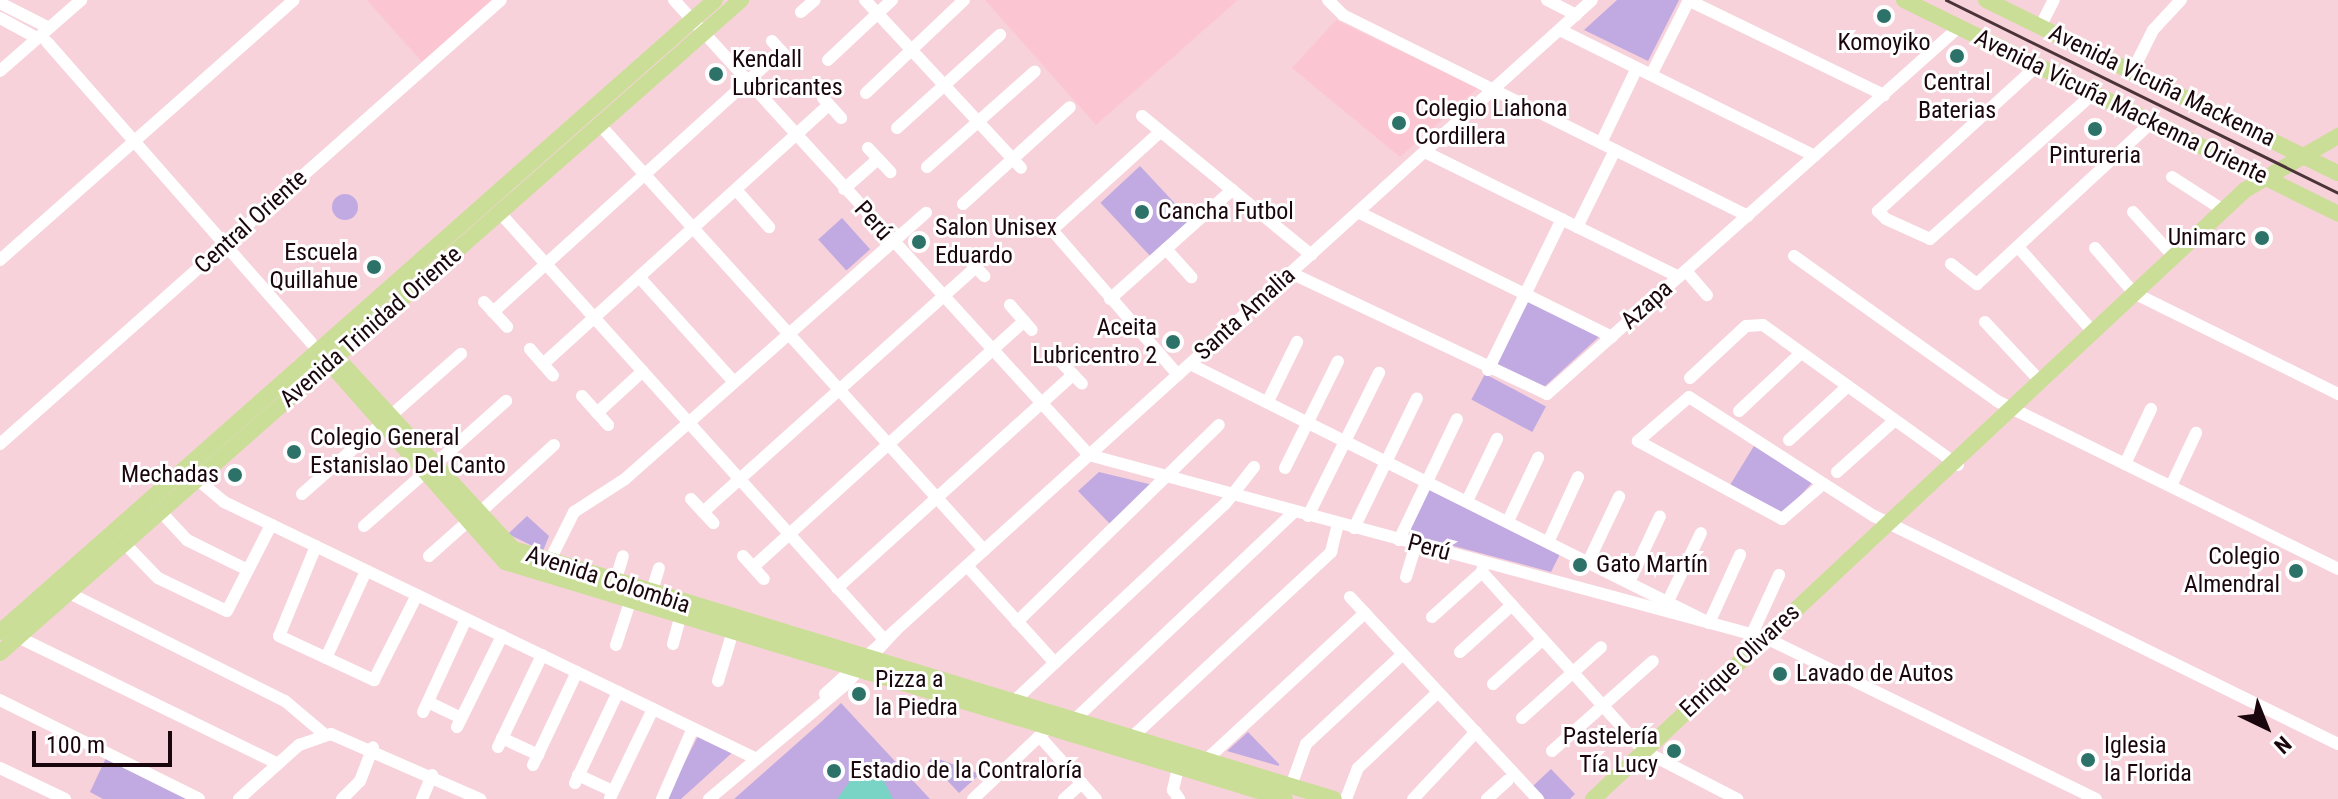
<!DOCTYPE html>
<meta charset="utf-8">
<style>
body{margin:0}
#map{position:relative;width:2338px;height:799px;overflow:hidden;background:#f7d2db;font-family:"Roboto Condensed",sans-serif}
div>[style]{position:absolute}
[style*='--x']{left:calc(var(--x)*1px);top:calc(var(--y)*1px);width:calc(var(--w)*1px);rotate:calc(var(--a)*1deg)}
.built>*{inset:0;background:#fcc5d2}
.green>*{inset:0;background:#c0aae1;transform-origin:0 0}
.round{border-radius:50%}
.water>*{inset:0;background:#79d4c6}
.minor>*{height:12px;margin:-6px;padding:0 6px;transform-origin:6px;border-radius:6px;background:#fff}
.major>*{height:16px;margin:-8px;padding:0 8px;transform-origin:8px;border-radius:8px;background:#cbde97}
.rail>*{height:3px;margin:-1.5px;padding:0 1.5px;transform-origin:1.5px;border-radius:1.5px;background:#4a3339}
.dots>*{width:22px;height:22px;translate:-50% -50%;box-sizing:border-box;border:4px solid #fefefe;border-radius:50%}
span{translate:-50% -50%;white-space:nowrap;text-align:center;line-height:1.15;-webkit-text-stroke:6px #fefefe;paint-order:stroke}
.poi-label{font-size:24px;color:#1a070d}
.left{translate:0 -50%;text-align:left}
.right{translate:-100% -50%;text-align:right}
.street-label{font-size:24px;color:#1a070d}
.north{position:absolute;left:2226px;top:687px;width:80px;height:80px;-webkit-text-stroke:6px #fefefe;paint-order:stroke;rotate:137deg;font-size:22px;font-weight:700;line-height:32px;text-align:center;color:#1a070d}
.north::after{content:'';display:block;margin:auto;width:28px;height:36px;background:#1a070d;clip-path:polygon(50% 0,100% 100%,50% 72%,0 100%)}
.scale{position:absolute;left:32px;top:731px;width:140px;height:36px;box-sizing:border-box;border:4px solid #1a070d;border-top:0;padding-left:10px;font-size:24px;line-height:28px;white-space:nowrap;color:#1a070d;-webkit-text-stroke:6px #fefefe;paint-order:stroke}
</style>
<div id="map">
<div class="built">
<i style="clip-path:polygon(367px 0,492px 0,422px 62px)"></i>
<i style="clip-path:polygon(985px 0,1238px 0,1096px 125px)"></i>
<i style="clip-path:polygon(1336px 20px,1478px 88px,1400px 157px,1292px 68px)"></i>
</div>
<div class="green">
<i style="clip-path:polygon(1617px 0,1679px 0,1648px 61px,1584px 30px)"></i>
<i style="left:1140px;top:166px;width:75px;height:54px;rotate:47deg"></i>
<i class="round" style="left:332px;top:194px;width:26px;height:26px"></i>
<i style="left:842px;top:218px;width:42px;height:32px;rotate:48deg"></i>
<i style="clip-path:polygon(1526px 300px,1601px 335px,1543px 388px,1496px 365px)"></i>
<i style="left:1485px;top:374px;width:69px;height:29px;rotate:28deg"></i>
<i style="clip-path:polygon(1754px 446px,1812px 483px,1784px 513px,1730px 485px)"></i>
<i style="clip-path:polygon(1099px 472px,1157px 486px,1113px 527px,1078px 491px)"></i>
<i style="clip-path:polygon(1428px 484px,1563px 548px,1551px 572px,1405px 533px)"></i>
<i style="clip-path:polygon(527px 516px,549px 536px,543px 551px,508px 534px)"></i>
<i style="clip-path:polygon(841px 703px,930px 799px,734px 799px,821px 722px)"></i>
<i style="clip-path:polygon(1248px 732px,1279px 764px,1279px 766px,1227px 751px)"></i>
<i style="clip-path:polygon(698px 736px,733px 752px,681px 799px,666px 799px)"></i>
<i style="clip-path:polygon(933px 757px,980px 774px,959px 793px,929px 761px)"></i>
<i style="clip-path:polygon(106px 758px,190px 799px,103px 799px,90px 792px)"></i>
<i style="clip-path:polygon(1551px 769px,1575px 794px,1570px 799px,1545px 799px,1533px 786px)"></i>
</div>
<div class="water">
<i style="clip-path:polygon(877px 767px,893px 799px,837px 799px,853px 777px)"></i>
</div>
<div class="minor">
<i style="--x:674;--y:0;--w:616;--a:47.63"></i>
<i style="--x:1089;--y:455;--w:701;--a:15.13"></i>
<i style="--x:1766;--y:638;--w:367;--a:26"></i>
<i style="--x:865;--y:0;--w:229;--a:47.1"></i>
<i style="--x:1328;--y:0;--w:21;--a:45"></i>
<i style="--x:1343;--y:15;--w:452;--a:26.4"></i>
<i style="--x:1547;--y:0;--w:33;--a:27"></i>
<i style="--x:1688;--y:0;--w:218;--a:25.9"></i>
<i style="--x:0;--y:3;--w:55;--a:27"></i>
<i style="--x:801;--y:12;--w:18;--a:-41"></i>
<i style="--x:0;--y:18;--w:42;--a:28.4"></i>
<i style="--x:2040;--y:27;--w:30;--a:-63"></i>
<i style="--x:1560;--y:30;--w:284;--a:26.3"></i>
<i style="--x:772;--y:41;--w:31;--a:48"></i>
<i style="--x:47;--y:42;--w:400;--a:48.7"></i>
<i style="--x:828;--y:60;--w:88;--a:-43.2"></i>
<i style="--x:2038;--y:65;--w:217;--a:137.6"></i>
<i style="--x:1878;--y:211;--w:11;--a:45"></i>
<i style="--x:1886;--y:219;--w:48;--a:24.4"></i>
<i style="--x:1930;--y:239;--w:220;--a:-41.7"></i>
<i style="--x:0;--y:71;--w:108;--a:-41.2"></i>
<i style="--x:2132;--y:72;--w:47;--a:-63.4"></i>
<i style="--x:2153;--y:30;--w:41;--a:-47"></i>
<i style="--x:1651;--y:75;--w:84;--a:-63.1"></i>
<i style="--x:866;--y:93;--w:135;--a:-43.5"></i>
<i style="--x:823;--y:98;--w:27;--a:48"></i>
<i style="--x:1142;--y:116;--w:219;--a:39.4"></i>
<i style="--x:600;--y:125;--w:573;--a:47.9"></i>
<i style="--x:897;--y:128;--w:139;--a:-42.1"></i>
<i style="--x:1160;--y:132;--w:146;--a:137.8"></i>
<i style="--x:1052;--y:230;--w:192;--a:49"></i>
<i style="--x:1601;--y:143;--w:83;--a:-64.4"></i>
<i style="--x:868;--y:148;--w:33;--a:47"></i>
<i style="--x:1425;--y:152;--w:283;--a:26.2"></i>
<i style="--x:927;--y:167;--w:144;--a:-41.6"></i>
<i style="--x:2172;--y:177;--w:61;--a:32.9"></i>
<i style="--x:844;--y:189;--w:45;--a:-41.4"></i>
<i style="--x:738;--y:192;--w:47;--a:48.5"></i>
<i style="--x:963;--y:204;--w:144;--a:-42.2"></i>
<i style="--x:1358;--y:212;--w:283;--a:26.2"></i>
<i style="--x:2133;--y:212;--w:61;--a:47.7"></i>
<i style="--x:500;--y:213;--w:569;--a:47.99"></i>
<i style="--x:1577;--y:227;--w:86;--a:-63.7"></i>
<i style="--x:2019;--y:248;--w:112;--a:48.6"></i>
<i style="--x:2095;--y:248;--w:60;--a:49.1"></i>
<i style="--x:2134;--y:293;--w:228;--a:26.3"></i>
<i style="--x:1166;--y:249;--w:38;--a:48"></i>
<i style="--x:965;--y:256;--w:28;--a:46"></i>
<i style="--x:1794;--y:256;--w:249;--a:35.5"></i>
<i style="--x:1997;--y:401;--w:380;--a:26.2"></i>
<i style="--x:0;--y:260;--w:392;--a:-41.5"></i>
<i style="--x:1951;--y:264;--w:33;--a:38"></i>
<i style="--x:1977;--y:284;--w:238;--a:-42.8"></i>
<i style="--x:1686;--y:271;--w:32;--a:49"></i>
<i style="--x:1291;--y:273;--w:283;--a:25.3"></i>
<i style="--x:1547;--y:394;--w:552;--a:-41.69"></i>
<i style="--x:640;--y:278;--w:139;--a:47.9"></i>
<i style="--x:1110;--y:299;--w:164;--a:-41.8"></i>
<i style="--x:484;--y:302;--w:34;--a:47"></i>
<i style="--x:1010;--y:305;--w:33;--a:49"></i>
<i style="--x:493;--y:312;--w:389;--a:-42.2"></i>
<i style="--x:1985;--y:322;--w:81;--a:47"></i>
<i style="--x:530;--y:349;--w:35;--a:49"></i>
<i style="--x:1061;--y:362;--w:30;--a:46"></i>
<i style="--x:543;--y:364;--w:386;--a:-42.2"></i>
<i style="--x:1190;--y:364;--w:580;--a:26.52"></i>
<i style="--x:1709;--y:623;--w:75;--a:-65.5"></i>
<i style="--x:1488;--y:370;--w:168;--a:-63.9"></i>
<i style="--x:1690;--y:378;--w:76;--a:-42.9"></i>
<i style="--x:1746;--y:326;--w:17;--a:-3"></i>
<i style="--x:1763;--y:325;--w:240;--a:35.7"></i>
<i style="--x:582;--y:396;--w:39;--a:48"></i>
<i style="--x:1268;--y:401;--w:66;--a:-63.8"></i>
<i style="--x:1739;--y:411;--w:85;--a:-43.1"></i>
<i style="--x:597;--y:413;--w:62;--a:-42.4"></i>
<i style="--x:1789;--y:440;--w:80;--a:-42.5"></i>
<i style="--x:0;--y:444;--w:669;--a:-41.55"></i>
<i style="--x:2125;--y:464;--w:61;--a:-64.7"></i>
<i style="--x:433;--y:466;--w:98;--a:-41.7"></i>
<i style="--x:1285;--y:468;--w:119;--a:-63.6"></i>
<i style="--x:1837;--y:472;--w:76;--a:-41.8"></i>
<i style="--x:198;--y:480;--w:34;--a:40"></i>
<i style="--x:224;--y:502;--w:589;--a:25.74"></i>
<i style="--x:1823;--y:484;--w:54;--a:139.5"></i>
<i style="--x:1782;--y:519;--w:164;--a:-151.6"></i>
<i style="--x:1638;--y:441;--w:67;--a:-40.8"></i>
<i style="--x:1689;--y:397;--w:220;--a:32.8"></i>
<i style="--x:1874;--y:516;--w:517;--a:26.17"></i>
<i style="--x:2171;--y:486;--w:59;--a:-64.7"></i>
<i style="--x:302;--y:494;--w:212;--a:-41.4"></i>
<i style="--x:691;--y:499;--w:33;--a:47"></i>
<i style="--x:1468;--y:499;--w:67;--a:-64.2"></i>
<i style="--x:161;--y:512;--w:38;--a:47"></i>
<i style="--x:187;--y:540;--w:68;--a:26.2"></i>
<i style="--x:703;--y:512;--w:367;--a:-41.9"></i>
<i style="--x:477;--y:515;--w:104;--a:-42.3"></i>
<i style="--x:1308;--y:516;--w:160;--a:-63.6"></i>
<i style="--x:1509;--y:519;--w:68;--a:-64.6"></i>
<i style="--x:364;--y:526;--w:77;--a:-41.3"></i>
<i style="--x:1354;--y:528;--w:144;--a:-64.1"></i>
<i style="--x:1550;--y:538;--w:67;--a:-65.3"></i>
<i style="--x:1399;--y:540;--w:134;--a:-64.4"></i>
<i style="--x:125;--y:544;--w:47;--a:45.9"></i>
<i style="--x:158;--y:578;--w:76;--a:25.6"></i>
<i style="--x:227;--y:611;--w:97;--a:-62.9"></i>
<i style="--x:316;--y:546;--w:97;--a:112.3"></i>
<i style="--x:279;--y:636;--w:105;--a:24.9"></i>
<i style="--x:374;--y:680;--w:95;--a:-63.2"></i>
<i style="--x:429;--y:556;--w:48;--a:-41.6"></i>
<i style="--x:743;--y:556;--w:31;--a:48"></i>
<i style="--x:1590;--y:558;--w:68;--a:-64.6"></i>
<i style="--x:1484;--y:563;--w:9;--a:103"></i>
<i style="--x:1482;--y:572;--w:241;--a:47.9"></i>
<i style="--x:1644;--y:751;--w:105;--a:27.3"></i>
<i style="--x:967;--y:566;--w:131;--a:47.8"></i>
<i style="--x:753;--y:567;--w:366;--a:-42.2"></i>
<i style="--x:546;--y:568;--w:63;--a:-63.4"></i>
<i style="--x:574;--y:512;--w:61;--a:-32.9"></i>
<i style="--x:625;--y:479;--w:402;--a:-41.5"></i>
<i style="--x:1406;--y:577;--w:34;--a:-73"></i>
<i style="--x:1631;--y:578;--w:68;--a:-64.9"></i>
<i style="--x:615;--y:582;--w:27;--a:-73"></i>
<i style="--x:837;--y:588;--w:318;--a:-42.1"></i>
<i style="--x:69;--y:593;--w:241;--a:26.6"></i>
<i style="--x:285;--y:701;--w:51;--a:40.2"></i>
<i style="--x:651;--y:594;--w:27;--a:-73"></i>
<i style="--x:1350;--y:597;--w:276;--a:47.1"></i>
<i style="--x:1670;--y:597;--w:71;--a:-64.2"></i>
<i style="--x:1432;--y:617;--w:67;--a:-42"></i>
<i style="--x:1017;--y:622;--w:282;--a:-44.3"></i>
<i style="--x:1752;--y:634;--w:65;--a:-65.4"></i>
<i style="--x:18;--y:637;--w:289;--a:26"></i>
<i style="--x:673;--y:644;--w:27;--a:-75"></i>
<i style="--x:616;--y:645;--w:45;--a:-72"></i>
<i style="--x:1460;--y:652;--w:70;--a:-42.1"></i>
<i style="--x:326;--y:658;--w:96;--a:-65.3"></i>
<i style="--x:718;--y:681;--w:49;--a:-73.4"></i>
<i style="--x:1493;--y:684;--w:67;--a:-42"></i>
<i style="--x:825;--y:694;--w:1034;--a:-42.14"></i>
<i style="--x:0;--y:700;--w:222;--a:26.4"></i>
<i style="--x:428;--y:702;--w:37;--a:26"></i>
<i style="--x:1011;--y:704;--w:293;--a:-43.1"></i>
<i style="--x:1225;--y:504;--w:47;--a:-51.9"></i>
<i style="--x:423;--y:712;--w:102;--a:-65.2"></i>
<i style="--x:1522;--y:718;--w:106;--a:-41.9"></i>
<i style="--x:1072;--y:722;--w:306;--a:-43.4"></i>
<i style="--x:457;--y:727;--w:102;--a:-63.7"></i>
<i style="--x:502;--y:738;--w:40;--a:25"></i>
<i style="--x:1041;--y:738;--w:82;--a:48"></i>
<i style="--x:1130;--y:739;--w:275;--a:-42.9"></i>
<i style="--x:1331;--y:552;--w:29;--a:-76"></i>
<i style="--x:498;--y:747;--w:102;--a:-64.4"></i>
<i style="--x:1552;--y:751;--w:135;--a:-41.7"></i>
<i style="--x:1205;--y:761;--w:218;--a:-42.8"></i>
<i style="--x:533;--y:765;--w:103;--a:-64.7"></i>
<i style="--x:0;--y:768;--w:72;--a:25.5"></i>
<i style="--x:1178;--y:768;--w:23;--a:103"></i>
<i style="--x:1173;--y:790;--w:11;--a:56"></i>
<i style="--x:578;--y:775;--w:38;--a:25"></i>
<i style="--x:575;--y:783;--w:101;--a:-64.7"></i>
<i style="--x:1291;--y:786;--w:45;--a:-70.3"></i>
<i style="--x:1306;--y:744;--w:132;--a:-42.9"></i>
<i style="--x:610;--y:798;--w:99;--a:-64.2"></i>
<i style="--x:239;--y:799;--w:81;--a:-42"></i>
<i style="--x:299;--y:745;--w:34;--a:-19"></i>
<i style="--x:331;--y:734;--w:163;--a:23.6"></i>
<i style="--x:342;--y:799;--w:25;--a:-45"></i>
<i style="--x:360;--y:781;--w:36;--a:-69"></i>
<i style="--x:422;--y:799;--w:26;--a:-67"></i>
<i style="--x:662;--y:799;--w:77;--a:-66.4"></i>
<i style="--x:709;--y:799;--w:180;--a:-40"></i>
<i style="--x:847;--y:683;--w:74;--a:-47.2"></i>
<i style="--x:973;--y:799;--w:102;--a:-43.4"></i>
<i style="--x:1064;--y:799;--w:24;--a:-42"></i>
<i style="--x:1346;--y:799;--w:33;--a:-69"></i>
<i style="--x:1358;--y:768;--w:110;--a:-43.5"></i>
<i style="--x:1413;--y:799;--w:92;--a:-46.8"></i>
<i style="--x:1487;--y:799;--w:28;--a:-42"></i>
</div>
<div class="major">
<i style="--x:1904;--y:0;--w:484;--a:26.2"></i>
<i style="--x:1986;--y:0;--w:392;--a:26.2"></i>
<i style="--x:319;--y:351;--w:18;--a:19"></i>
<i style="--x:336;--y:357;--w:261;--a:47.3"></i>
<i style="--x:513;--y:549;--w:858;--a:16.94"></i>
<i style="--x:319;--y:351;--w:281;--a:48.6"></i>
<i style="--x:505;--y:562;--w:815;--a:16.9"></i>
<i style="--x:0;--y:632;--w:954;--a:-41.47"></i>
<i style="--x:0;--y:653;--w:988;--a:-41.39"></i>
<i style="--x:1593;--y:799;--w:892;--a:-43.05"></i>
<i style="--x:2245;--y:190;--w:108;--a:-30.1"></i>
</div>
<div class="rail">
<i style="--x:1946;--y:0;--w:437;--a:26.2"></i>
</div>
<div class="dots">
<i style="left:1884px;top:16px;background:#2c7268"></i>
<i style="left:1957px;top:56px;background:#2c7268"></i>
<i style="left:716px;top:74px;background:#2c7268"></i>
<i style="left:1399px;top:123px;background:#2c7268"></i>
<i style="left:2095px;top:129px;background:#2c7268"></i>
<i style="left:1142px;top:212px;background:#2c7268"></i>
<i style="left:2262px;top:238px;background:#2c7268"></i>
<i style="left:919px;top:242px;background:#2c7268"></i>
<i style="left:374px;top:267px;background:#2c7268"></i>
<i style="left:1173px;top:342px;background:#2c7268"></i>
<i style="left:294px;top:452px;background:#2c7268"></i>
<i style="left:235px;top:475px;background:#2c7268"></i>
<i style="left:1580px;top:565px;background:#2c7268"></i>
<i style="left:2296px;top:571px;background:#2c7268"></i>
<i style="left:1780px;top:674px;background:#2c7268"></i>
<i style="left:859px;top:694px;background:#2c7268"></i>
<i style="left:1674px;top:751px;background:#2c7268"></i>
<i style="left:2088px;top:760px;background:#2c7268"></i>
<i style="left:834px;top:771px;background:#2c7268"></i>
</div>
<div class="poi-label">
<span style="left:1884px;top:43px">Komoyiko</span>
<span class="left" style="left:732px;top:74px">Kendall<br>Lubricantes</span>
<span style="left:1957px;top:97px">Central<br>Baterias</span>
<span class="left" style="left:1415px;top:123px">Colegio Liahona<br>Cordillera</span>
<span style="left:2095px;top:156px">Pintureria</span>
<span class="left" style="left:1158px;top:212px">Cancha Futbol</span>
<span class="left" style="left:935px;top:242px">Salon Unisex<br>Eduardo</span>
<span class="right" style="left:2246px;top:238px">Unimarc</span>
<span class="right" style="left:358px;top:267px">Escuela<br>Quillahue</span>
<span class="right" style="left:1157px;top:342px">Aceita<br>Lubricentro 2</span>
<span class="left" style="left:310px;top:452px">Colegio General<br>Estanislao Del Canto</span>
<span class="right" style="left:219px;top:475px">Mechadas</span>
<span class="right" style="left:2280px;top:571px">Colegio<br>Almendral</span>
<span class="left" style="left:1596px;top:565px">Gato Martín</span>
<span class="left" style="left:1796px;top:674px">Lavado de Autos</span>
<span class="left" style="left:875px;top:694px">Pizza a<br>la Piedra</span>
<span class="right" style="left:1658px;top:751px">Pastelería<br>Tía Lucy</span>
<span class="left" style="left:2104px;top:760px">Iglesia<br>la Florida</span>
<span class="left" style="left:850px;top:771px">Estadio de la Contraloría</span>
</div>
<div class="street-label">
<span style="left:2162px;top:86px;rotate:26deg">Avenida Vicuña Mackenna</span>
<span style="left:2121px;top:107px;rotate:26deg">Avenida Vicuña Mackenna Oriente</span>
<span style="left:873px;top:221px;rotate:48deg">Perú</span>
<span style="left:251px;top:222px;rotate:-42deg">Central Oriente</span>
<span style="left:1647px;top:305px;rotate:-42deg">Azapa</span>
<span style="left:1245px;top:314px;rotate:-42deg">Santa Amalia</span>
<span style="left:371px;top:327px;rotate:-41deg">Avenida Trinidad Oriente</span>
<span style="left:1429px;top:548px;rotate:15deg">Perú</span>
<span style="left:608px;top:580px;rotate:18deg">Avenida Colombia</span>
<span style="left:1740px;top:661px;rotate:-43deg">Enrique Olivares</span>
</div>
<div class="north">N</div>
<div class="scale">100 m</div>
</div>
